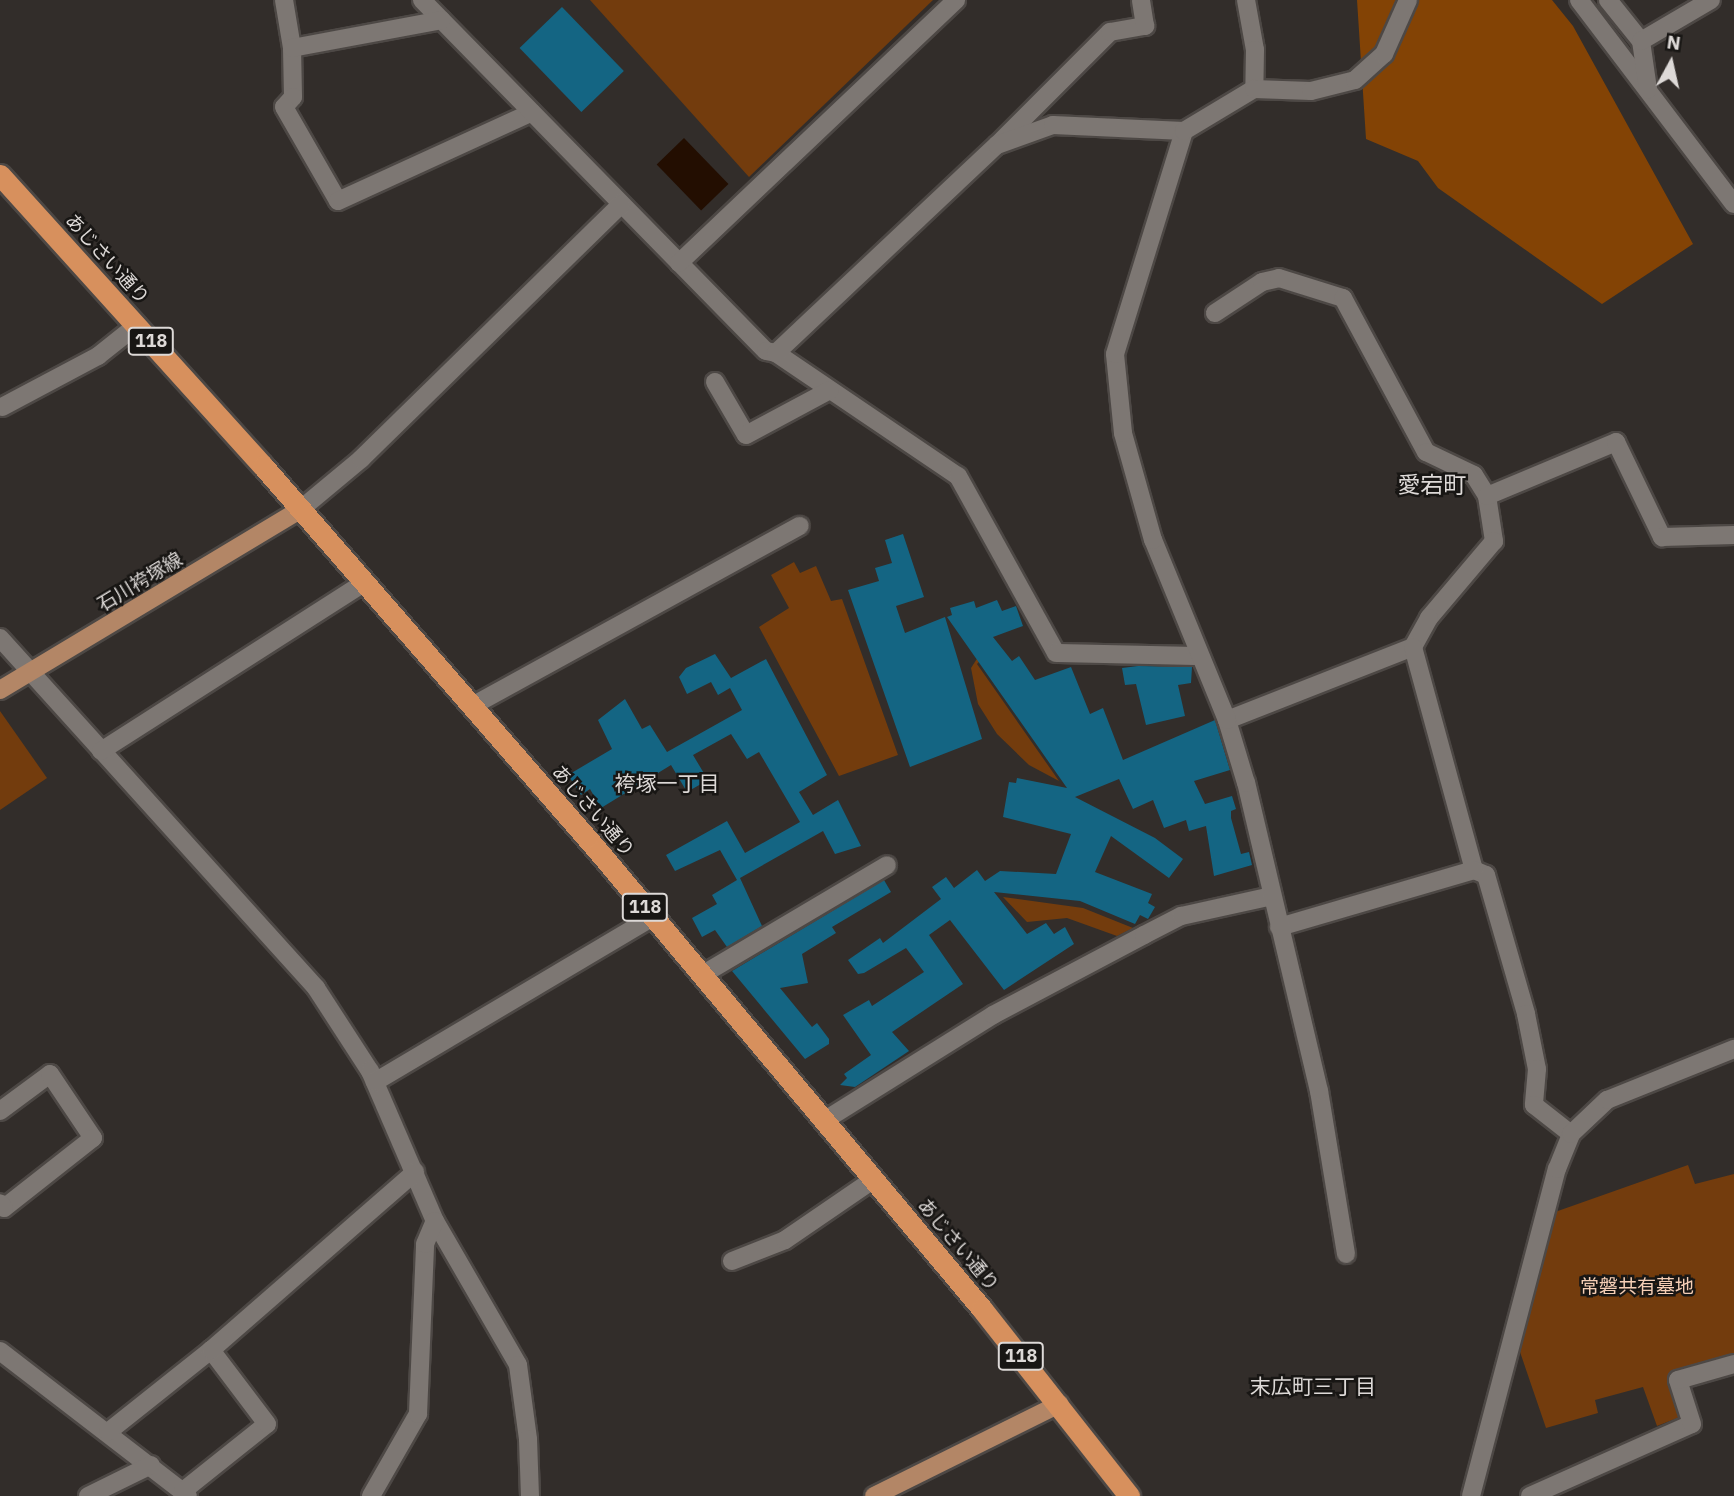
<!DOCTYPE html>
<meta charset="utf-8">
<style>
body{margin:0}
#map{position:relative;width:1734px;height:1496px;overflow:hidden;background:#322d2a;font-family:"IBM Plex Sans","Noto Sans JP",sans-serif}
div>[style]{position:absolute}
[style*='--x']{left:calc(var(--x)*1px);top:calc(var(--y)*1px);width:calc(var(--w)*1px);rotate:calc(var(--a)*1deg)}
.green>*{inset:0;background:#733c0d}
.forest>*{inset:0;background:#834305}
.water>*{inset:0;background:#230e01;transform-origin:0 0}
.building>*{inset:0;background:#146583;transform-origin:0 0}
.roads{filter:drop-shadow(2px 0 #4d4845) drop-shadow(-2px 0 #4d4845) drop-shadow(0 2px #4d4845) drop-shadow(0 -2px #4d4845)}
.minor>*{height:18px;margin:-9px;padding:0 9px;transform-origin:9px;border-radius:9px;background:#7d7773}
.major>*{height:18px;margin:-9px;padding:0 9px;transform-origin:9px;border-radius:9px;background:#b38666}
.highway>*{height:21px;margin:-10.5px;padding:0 10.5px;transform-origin:10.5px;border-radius:10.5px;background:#d7905d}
span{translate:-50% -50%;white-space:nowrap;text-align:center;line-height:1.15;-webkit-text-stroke:5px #181614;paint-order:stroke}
.shield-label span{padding:2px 5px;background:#181614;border:2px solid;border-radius:5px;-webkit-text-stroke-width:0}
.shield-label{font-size:18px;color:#ddd9d7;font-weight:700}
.street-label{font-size:19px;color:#ddd9d7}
.park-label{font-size:19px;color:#f5ceb5}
.neighbourhood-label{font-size:21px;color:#ddd9d7}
.quarter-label{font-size:23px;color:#ddd9d7}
.north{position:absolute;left:1636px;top:28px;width:70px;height:70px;-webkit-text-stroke:5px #181614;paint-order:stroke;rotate:8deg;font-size:19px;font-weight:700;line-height:28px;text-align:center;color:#ddd9d7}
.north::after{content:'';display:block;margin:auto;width:24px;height:32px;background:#ddd9d7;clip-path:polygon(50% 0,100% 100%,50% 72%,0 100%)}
</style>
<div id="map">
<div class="green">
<i style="clip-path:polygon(590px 0,933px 0,749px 177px)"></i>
<i style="clip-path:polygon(794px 562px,800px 573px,816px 566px,831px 601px,842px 599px,898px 755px,839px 776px,759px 627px,789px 608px,771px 575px)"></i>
<i style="clip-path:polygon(994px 646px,977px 664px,1059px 781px,1029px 765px,997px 734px,978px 704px,971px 668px,982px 651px)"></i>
<i style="clip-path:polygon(0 711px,47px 778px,0 810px)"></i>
<i style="clip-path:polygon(1003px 897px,1083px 908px,1133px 928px,1117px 936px,1067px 918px,1027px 922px)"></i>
<i style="clip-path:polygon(1688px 1165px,1695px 1184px,1734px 1174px,1734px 1359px,1667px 1380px,1680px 1417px,1657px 1426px,1643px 1387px,1595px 1400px,1598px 1413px,1546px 1428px,1519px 1349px,1555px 1212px)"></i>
</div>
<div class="forest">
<i style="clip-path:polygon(1357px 0,1552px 0,1573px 26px,1693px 244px,1602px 304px,1438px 188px,1418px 161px,1366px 139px)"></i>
</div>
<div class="water">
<i style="left:684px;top:138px;width:64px;height:38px;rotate:46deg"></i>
</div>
<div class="building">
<i style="left:562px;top:7px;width:89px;height:59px;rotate:46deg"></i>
<i style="clip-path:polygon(903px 534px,924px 597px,896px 606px,905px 633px,945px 617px,982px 739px,910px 767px,848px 590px,879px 581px,875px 568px,892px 563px,885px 540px)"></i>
<i style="clip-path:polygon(997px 600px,1002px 611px,1016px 606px,1023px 626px,993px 637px,1012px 661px,1019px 656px,1035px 680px,1071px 667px,1090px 714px,1103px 708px,1123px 760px,1215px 720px,1230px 770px,1194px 781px,1205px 804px,1232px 796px,1236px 809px,1231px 811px,1231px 818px,1241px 854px,1249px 852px,1252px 865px,1214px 876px,1206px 826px,1189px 831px,1186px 820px,1164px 828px,1153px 800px,1133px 809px,1119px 779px,1075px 797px,1155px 838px,1183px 859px,1169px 878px,1111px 836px,1095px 872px,1152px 894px,1148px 903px,1155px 907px,1148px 919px,1140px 915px,1135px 924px,1080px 901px,994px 892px,1027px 934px,1046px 923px,1054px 934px,1065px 927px,1074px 944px,1004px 990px,950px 920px,929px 935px,963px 984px,892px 1032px,909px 1051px,855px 1087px,840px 1085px,847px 1078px,844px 1074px,871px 1055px,843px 1015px,869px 1000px,872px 1006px,924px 972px,906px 948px,864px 973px,858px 974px,848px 960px,880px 938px,883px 943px,941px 899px,932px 887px,946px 877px,954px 888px,977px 870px,985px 881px,1000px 871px,1056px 874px,1071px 834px,1003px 817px,1009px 782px,1016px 783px,1017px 778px,1067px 788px,947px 617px,952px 615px,950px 608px,974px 601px,976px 608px)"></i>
<i style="clip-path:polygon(715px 654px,731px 678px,766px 659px,827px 775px,799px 792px,813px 815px,838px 800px,861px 846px,835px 854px,823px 831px,740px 878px,762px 926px,727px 947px,715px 930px,702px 937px,692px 918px,717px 904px,712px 895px,737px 880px,720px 850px,675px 871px,666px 855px,727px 821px,745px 853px,800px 822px,759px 752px,747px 759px,731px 734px,693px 755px,708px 780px,687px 792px,671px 765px,601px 808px,590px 789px,581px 795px,568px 775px,612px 749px,598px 720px,625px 699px,642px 729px,650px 725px,667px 752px,742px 710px,730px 688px,718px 695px,711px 682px,687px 694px,679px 677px,686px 668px)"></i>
<i style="clip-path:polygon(1138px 666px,1192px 667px,1191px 683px,1178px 685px,1185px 716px,1146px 725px,1136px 684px,1125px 685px,1122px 668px)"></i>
<i style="clip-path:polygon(884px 880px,891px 892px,832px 927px,836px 933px,802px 954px,808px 983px,780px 988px,812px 1027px,817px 1023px,829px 1039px,829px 1044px,805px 1059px,732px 971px)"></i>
</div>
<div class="roads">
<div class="minor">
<i style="--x:284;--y:0;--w:49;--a:80.5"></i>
<i style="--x:292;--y:48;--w:49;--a:88.8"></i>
<i style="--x:293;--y:97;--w:13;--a:132"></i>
<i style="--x:284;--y:107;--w:108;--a:60.1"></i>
<i style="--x:338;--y:201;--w:213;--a:-24.6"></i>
<i style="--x:422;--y:0;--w:491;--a:45.6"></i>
<i style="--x:766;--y:351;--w:10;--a:11"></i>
<i style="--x:776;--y:353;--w:220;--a:34.1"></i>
<i style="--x:958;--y:476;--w:202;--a:61"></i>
<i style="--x:1056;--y:653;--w:142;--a:1.2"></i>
<i style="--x:1246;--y:0;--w:51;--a:79.8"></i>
<i style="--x:1255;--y:50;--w:39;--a:91"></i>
<i style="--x:1579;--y:0;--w:256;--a:52.8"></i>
<i style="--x:1608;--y:0;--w:53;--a:51.2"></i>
<i style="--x:1641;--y:41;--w:49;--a:81.7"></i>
<i style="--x:1641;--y:41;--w:81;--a:-30.4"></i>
<i style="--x:292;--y:48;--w:152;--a:-10.6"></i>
<i style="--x:997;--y:145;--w:160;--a:-45"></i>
<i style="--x:1110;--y:32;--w:36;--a:-10"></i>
<i style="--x:1145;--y:26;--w:26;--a:-99"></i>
<i style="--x:679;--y:263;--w:382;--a:-43.5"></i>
<i style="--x:1215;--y:313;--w:56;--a:-33.4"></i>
<i style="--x:1262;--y:282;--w:17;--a:-13"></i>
<i style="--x:1279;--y:278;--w:67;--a:17.4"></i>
<i style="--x:1343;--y:298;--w:175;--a:61.7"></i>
<i style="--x:1426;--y:452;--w:53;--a:25.6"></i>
<i style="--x:1474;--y:475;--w:25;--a:58"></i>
<i style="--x:1487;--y:496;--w:46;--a:81.2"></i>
<i style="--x:1494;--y:541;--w:101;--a:130.2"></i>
<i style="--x:1429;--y:618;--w:33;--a:119"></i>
<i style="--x:776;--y:353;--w:303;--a:-43.3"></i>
<i style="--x:997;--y:145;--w:59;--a:-19.7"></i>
<i style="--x:1053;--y:125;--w:131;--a:2.6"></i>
<i style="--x:715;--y:382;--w:61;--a:59.7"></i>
<i style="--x:746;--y:435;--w:95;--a:-28.2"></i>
<i style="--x:2;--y:407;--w:109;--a:-28"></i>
<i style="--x:98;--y:356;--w:50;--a:-38.5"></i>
<i style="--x:1487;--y:496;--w:140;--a:-22.7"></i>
<i style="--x:1616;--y:442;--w:106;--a:64.2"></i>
<i style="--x:1662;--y:537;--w:72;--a:-1.6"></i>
<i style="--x:301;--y:509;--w:78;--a:-39.8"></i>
<i style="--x:361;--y:459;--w:364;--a:-44.4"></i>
<i style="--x:0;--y:638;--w:472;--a:47.9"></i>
<i style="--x:316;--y:988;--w:99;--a:57"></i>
<i style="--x:370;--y:1071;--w:163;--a:66.6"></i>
<i style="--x:435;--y:1221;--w:166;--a:60"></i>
<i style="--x:518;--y:1365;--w:75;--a:82.3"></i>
<i style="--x:528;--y:1439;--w:57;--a:88"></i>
<i style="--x:472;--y:706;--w:374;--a:-28.8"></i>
<i style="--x:1227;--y:720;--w:200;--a:-21.4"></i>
<i style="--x:1413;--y:647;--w:231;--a:74.7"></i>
<i style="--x:1474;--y:870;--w:13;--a:23"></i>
<i style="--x:1486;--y:875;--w:145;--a:73.9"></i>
<i style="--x:1526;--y:1014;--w:56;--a:78.7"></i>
<i style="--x:1537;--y:1069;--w:36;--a:95"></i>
<i style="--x:1534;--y:1105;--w:47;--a:38.1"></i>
<i style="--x:101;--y:751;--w:312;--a:-32.6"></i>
<i style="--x:1279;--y:927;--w:203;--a:-16.3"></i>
<i style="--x:702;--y:975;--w:215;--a:-30.7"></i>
<i style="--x:375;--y:1082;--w:323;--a:-30.7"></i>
<i style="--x:0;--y:1111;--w:62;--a:-36.5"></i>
<i style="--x:50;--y:1074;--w:77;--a:56.1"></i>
<i style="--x:93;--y:1138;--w:113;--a:141.8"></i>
<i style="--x:4;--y:1208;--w:6;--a:-129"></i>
<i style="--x:825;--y:1120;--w:198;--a:-32"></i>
<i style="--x:993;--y:1015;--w:171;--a:-27.9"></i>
<i style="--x:1144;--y:935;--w:42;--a:-27.2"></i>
<i style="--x:1181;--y:916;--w:93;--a:-12.4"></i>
<i style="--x:1346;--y:1254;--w:165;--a:-99.4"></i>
<i style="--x:1319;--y:1091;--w:317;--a:-103.3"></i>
<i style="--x:1246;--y:783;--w:66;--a:-106.8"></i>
<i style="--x:1227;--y:720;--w:195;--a:-112.3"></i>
<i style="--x:1153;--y:540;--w:111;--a:-105.7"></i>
<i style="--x:1123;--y:433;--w:79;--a:-95.8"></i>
<i style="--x:1115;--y:354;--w:233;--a:-72.8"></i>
<i style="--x:1184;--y:131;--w:82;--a:-31"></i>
<i style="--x:1254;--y:89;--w:57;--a:2"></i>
<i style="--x:1311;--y:91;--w:45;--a:-14"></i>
<i style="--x:1355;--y:80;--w:39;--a:-42"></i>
<i style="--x:1384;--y:54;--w:59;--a:-66"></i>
<i style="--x:732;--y:1261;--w:57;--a:-21.6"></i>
<i style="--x:785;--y:1240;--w:108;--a:-34.4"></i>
<i style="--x:0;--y:1351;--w:237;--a:37.6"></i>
<i style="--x:108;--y:1432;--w:132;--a:-38.5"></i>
<i style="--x:183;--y:1491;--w:107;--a:-38.6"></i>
<i style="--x:267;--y:1424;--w:93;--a:-127.1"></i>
<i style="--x:211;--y:1350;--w:271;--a:-41.1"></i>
<i style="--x:88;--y:1496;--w:70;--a:-26.2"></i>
<i style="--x:371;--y:1496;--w:95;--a:-60.2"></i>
<i style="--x:418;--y:1414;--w:170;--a:-87.6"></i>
<i style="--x:425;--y:1244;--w:25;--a:-67"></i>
<i style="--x:1471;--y:1496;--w:338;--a:-75.3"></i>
<i style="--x:1557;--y:1169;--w:38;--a:-68"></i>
<i style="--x:1571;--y:1134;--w:50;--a:-43.4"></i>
<i style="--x:1607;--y:1100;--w:137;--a:-21.9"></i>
<i style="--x:1530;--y:1496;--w:177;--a:-24"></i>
<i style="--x:1692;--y:1424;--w:46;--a:-107.7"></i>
<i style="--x:1678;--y:1380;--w:58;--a:-15.9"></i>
</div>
<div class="major">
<i style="--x:0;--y:690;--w:351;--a:-31"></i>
<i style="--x:874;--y:1496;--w:207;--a:-26.4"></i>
</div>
<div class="highway">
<i style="--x:0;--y:175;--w:392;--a:47.9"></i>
<i style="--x:263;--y:466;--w:512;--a:48.96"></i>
<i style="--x:599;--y:852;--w:596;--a:50.03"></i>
<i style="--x:982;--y:1309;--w:238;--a:51.8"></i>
</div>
</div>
<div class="shield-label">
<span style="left:151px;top:341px">118</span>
<span style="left:645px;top:907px">118</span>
<span style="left:1021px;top:1356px">118</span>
</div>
<div class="street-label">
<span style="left:107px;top:259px;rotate:48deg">あじさい通り</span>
<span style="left:140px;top:582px;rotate:-31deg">石川袴塚線</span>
<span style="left:593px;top:811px;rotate:49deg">あじさい通り</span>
<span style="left:958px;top:1245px;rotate:50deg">あじさい通り</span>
</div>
<div class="park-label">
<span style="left:1637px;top:1287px">常磐共有墓地</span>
</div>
<div class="neighbourhood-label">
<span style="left:667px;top:783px">袴塚一丁目</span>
<span style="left:1313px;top:1386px">末広町三丁目</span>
</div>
<div class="quarter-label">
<span style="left:1432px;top:484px">愛宕町</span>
</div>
<div class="north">N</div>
</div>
